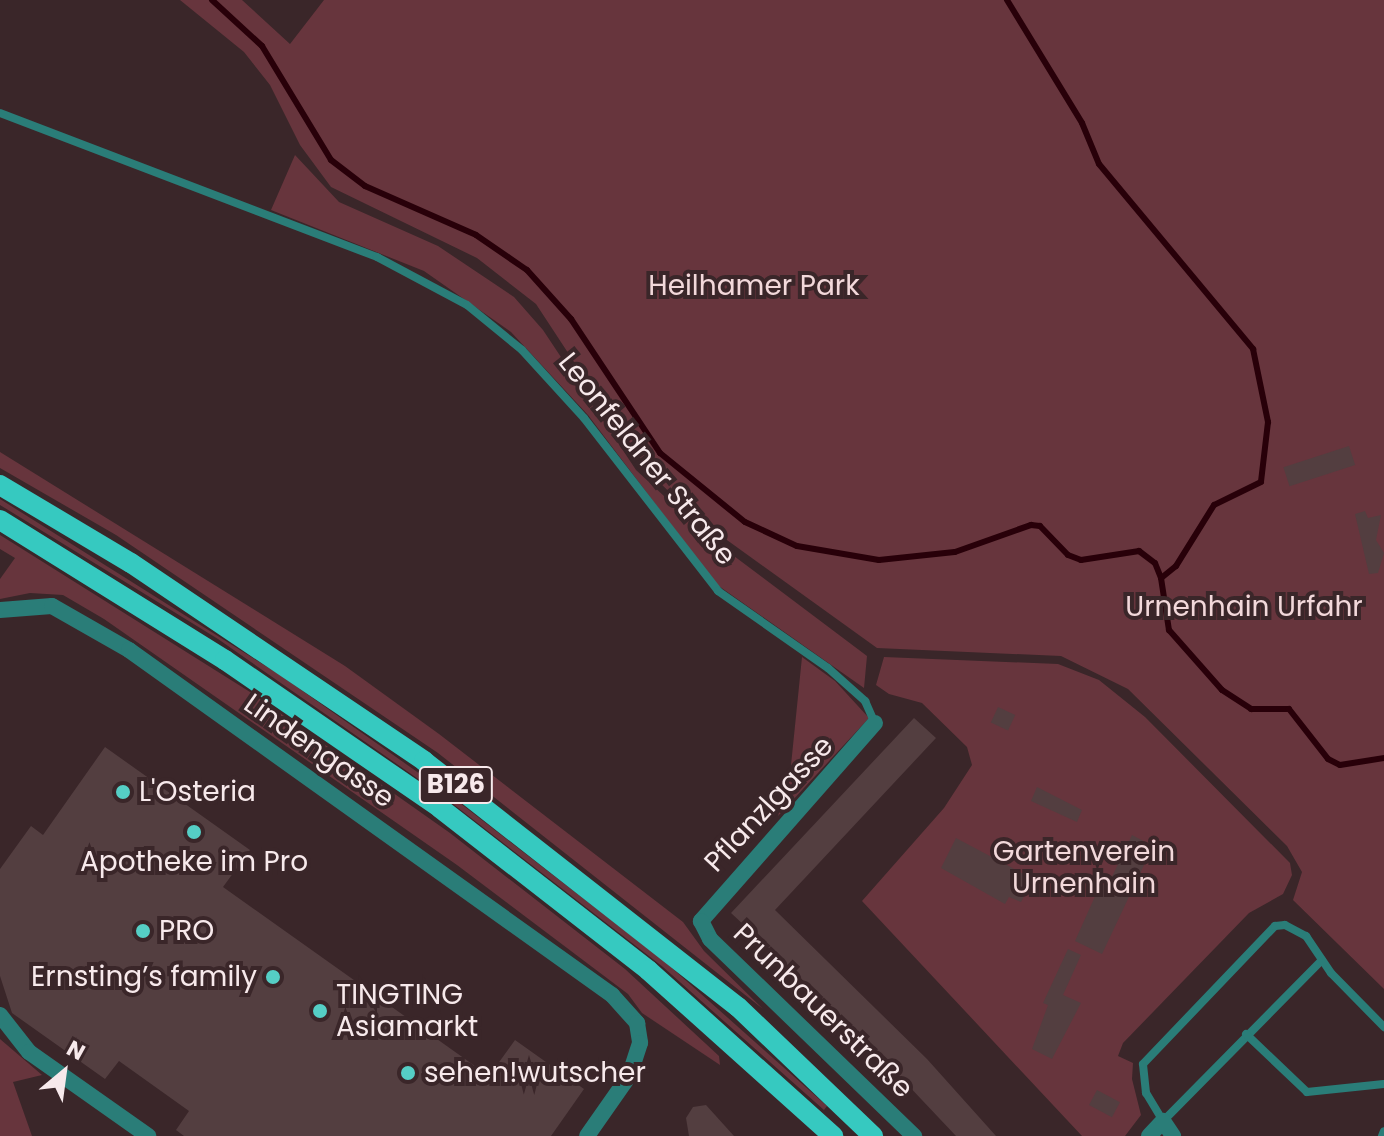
<!DOCTYPE html>
<meta charset="utf-8">
<style>
body{margin:0}
#map{position:relative;width:1384px;height:1136px;overflow:hidden;background:#3a2629;font-family:Poppins,sans-serif}
div>[style]{position:absolute}
[style*='--x']{left:calc(var(--x)*1px);top:calc(var(--y)*1px);width:calc(var(--w)*1px);rotate:calc(var(--a)*1deg)}
.green>*{inset:0;background:#67353d}
.stream>*{height:6px;margin:-3px;padding:0 3px;transform-origin:3px;border-radius:3px;background:#280009}
.building>*{inset:0;background:#533e40;transform-origin:0 0}
.lane>*{height:8px;margin:-4px;padding:0 4px;transform-origin:4px;border-radius:4px;background:#2a7d78}
.street>*{height:16px;margin:-8px;padding:0 8px;transform-origin:8px;border-radius:8px;background:#2a7d78}
.primary>*{height:20px;margin:-10px;padding:0 10px;transform-origin:10px;border-radius:10px;background:#36c9c0}
.dots>*{width:22px;height:22px;translate:-50% -50%;box-sizing:border-box;border:4px solid #3a2629;border-radius:50%}
span{translate:-50% -50%;white-space:nowrap;text-align:center;line-height:1.15;-webkit-text-stroke:8px #3a2629;paint-order:stroke}
.shield-label span{padding:2px 6px;background:#3a2629;border:2px solid;border-radius:6px;-webkit-text-stroke-width:0}
.shield-label{font-size:26px;color:#f7e9eb;font-weight:700}
.park-label{font-size:28px;color:#f2d8da}
.street-label{font-size:28px;color:#f7e9eb}
.poi-label{font-size:28px;color:#f7e9eb}
.left{translate:0 -50%;text-align:left}
.right{translate:-100% -50%;text-align:right}
.north{position:absolute;left:24px;top:1032px;width:80px;height:80px;-webkit-text-stroke:6px #3a2629;paint-order:stroke;rotate:29deg;font-size:22px;font-weight:700;line-height:32px;text-align:center;color:#f7e9eb}
.north::after{content:'';display:block;margin:auto;width:28px;height:36px;background:#f7e9eb;clip-path:polygon(50% 0,100% 100%,50% 72%,0 100%)}
</style>
<div id="map">
<div class="green">
<i style="clip-path:polygon(180px 0,242px 0,290px 44px,324px 0,1384px 0,1384px 989px,1293px 900px,1302px 872px,1287px 846px,1128px 689px,1061px 656px,877px 648px,695px 517px,655px 478px,618px 429px,536px 304px,477px 258px,331px 187px,300px 145px,270px 85px,244px 52px)"></i>
<i style="clip-path:polygon(295px 155px,339px 202px,438px 246px,514px 297px,543px 330px,636px 470px,706px 535px,867px 656px,864px 688px,716px 584px,588px 415px,511px 332px,424px 271px,271px 210px)"></i>
<i style="clip-path:polygon(0 452px,345px 666px,439px 734px,683px 922px,704px 951px,763px 1009px,438px 753px,116px 535px,0 468px)"></i>
<i style="clip-path:polygon(0 499px,280px 675px,447px 793px,664px 961px,827px 1106px,824px 1110px,663px 967px,444px 797px,218px 639px,0 505px)"></i>
<i style="clip-path:polygon(0 535px,250px 692px,450px 833px,625px 969px,719px 1056px,720px 1065px,642px 1013px,628px 994px,457px 865px,104px 619px,63px 595px,30px 593px,0 599px,0 579px,15px 558px,0 549px)"></i>
<i style="clip-path:polygon(802px 657px,835px 681px,869px 718px,778px 816px,790px 775px)"></i>
<i style="clip-path:polygon(884px 657px,1058px 664px,1099px 680px,1145px 717px,1290px 863px,1292px 875px,1283px 894px,1249px 913px,1123px 1043px,1118px 1056px,1133px 1063px,1132px 1079px,1141px 1115px,1125px 1136px,1082px 1136px,862px 901px,944px 808px,972px 765px,967px 747px,922px 703px,889px 694px,876px 685px)"></i>
<i style="clip-path:polygon(0 1039px,42px 1075px,13px 1082px,32px 1136px,0 1136px)"></i>
</div>
<div class="stream">
<i style="--x:212;--y:0;--w:68;--a:42.6"></i>
<i style="--x:262;--y:46;--w:133;--a:58.8"></i>
<i style="--x:331;--y:160;--w:43;--a:37.4"></i>
<i style="--x:365;--y:186;--w:121;--a:23.8"></i>
<i style="--x:476;--y:235;--w:62;--a:34.5"></i>
<i style="--x:527;--y:270;--w:66;--a:48.1"></i>
<i style="--x:571;--y:319;--w:161;--a:56.4"></i>
<i style="--x:660;--y:453;--w:109;--a:39.1"></i>
<i style="--x:745;--y:522;--w:57;--a:24.8"></i>
<i style="--x:797;--y:546;--w:83;--a:9.7"></i>
<i style="--x:879;--y:560;--w:76;--a:-6"></i>
<i style="--x:955;--y:552;--w:81;--a:-19.6"></i>
<i style="--x:1031;--y:525;--w:9;--a:6"></i>
<i style="--x:1040;--y:526;--w:40;--a:46"></i>
<i style="--x:1068;--y:555;--w:14;--a:21"></i>
<i style="--x:1081;--y:560;--w:59;--a:-8.8"></i>
<i style="--x:1139;--y:551;--w:20;--a:37"></i>
<i style="--x:1155;--y:563;--w:16;--a:68"></i>
<i style="--x:1161;--y:578;--w:53;--a:81.3"></i>
<i style="--x:1169;--y:630;--w:80;--a:48.5"></i>
<i style="--x:1222;--y:690;--w:35;--a:33"></i>
<i style="--x:1251;--y:709;--w:38;--a:0"></i>
<i style="--x:1289;--y:709;--w:63;--a:52"></i>
<i style="--x:1328;--y:759;--w:13;--a:27"></i>
<i style="--x:1340;--y:765;--w:45;--a:-9"></i>
<i style="--x:1007;--y:0;--w:144;--a:58.6"></i>
<i style="--x:1082;--y:123;--w:44;--a:67.5"></i>
<i style="--x:1099;--y:164;--w:241;--a:50.2"></i>
<i style="--x:1253;--y:349;--w:75;--a:78.4"></i>
<i style="--x:1268;--y:422;--w:60;--a:96.7"></i>
<i style="--x:1261;--y:482;--w:52;--a:153.9"></i>
<i style="--x:1214;--y:505;--w:72;--a:121.9"></i>
<i style="--x:1176;--y:566;--w:19;--a:141"></i>
</div>
<div class="building">
<i style="left:1349px;top:446px;width:20px;height:69px;rotate:72deg"></i>
<i style="clip-path:polygon(1365px 511px,1368px 518px,1381px 515px,1376px 540px,1384px 553px,1378px 573px,1369px 574px,1355px 514px)"></i>
<i style="left:998px;top:707px;width:19px;height:17px;rotate:25deg"></i>
<i style="clip-path:polygon(914px 718px,936px 738px,775px 910px,927px 1059px,996px 1136px,956px 1136px,854px 1028px,731px 913px)"></i>
<i style="clip-path:polygon(105px 747px,250px 850px,223px 887px,489px 1076px,515px 1040px,584px 1089px,551px 1136px,184px 1136px,176px 1130px,189px 1111px,119px 1061px,105px 1079px,12px 1013px,0 976px,0 869px,31px 826px,43px 835px)"></i>
<i style="clip-path:polygon(1037px 787px,1082px 810px,1077px 822px,1031px 801px)"></i>
<i style="clip-path:polygon(1132px 835px,1153px 846px,1102px 954px,1075px 941px,1101px 883px,1107px 887px)"></i>
<i style="clip-path:polygon(956px 838px,1033px 879px,1021px 902px,1009px 897px,1005px 904px,941px 868px)"></i>
<i style="clip-path:polygon(1068px 949px,1081px 955px,1063px 995px,1081px 1003px,1052px 1059px,1032px 1049px,1048px 1005px,1043px 1003px)"></i>
<i style="left:1097px;top:1090px;width:26px;height:17px;rotate:28deg"></i>
<i style="clip-path:polygon(706px 1105px,734px 1136px,689px 1136px,686px 1118px,693px 1107px)"></i>
</div>
<div class="lane">
<i style="--x:0;--y:113;--w:404;--a:20.9"></i>
<i style="--x:377;--y:257;--w:102;--a:28.1"></i>
<i style="--x:467;--y:305;--w:71;--a:39.3"></i>
<i style="--x:522;--y:350;--w:92;--a:47.6"></i>
<i style="--x:584;--y:418;--w:219;--a:52.2"></i>
<i style="--x:718;--y:591;--w:134;--a:35"></i>
<i style="--x:828;--y:668;--w:50;--a:41.7"></i>
<i style="--x:865;--y:701;--w:24;--a:66"></i>
<i style="--x:1322;--y:960;--w:226;--a:134.6"></i>
<i style="--x:1163;--y:1121;--w:33;--a:-121"></i>
<i style="--x:1146;--y:1093;--w:29;--a:-96"></i>
<i style="--x:1143;--y:1064;--w:191;--a:-46.3"></i>
<i style="--x:1275;--y:926;--w:10;--a:-6"></i>
<i style="--x:1285;--y:925;--w:24;--a:28"></i>
<i style="--x:1306;--y:936;--w:45;--a:56"></i>
<i style="--x:1331;--y:973;--w:76;--a:45.5"></i>
<i style="--x:1246;--y:1034;--w:84;--a:43.6"></i>
<i style="--x:1307;--y:1092;--w:77;--a:-5.9"></i>
<i style="--x:1382;--y:1136;--w:5;--a:-68"></i>
</div>
<div class="street">
<i style="--x:0;--y:610;--w:52;--a:-4.4"></i>
<i style="--x:52;--y:606;--w:89;--a:29.7"></i>
<i style="--x:129;--y:650;--w:594;--a:35.54"></i>
<i style="--x:612;--y:995;--w:38;--a:48"></i>
<i style="--x:637;--y:1023;--w:20;--a:81"></i>
<i style="--x:640;--y:1043;--w:35;--a:108"></i>
<i style="--x:629;--y:1076;--w:73;--a:125"></i>
<i style="--x:875;--y:723;--w:264;--a:131.3"></i>
<i style="--x:701;--y:921;--w:20;--a:63"></i>
<i style="--x:710;--y:939;--w:284;--a:44"></i>
<i style="--x:0;--y:1015;--w:47;--a:51.9"></i>
<i style="--x:29;--y:1052;--w:146;--a:35.2"></i>
<i style="--x:1149;--y:1136;--w:21;--a:-47"></i>
<i style="--x:1163;--y:1121;--w:18;--a:56"></i>
</div>
<div class="primary">
<i style="--x:0;--y:485;--w:152;--a:30.8"></i>
<i style="--x:131;--y:563;--w:354;--a:34"></i>
<i style="--x:424;--y:761;--w:399;--a:38.1"></i>
<i style="--x:738;--y:1007;--w:187;--a:43.7"></i>
<i style="--x:0;--y:520;--w:265;--a:31.9"></i>
<i style="--x:225;--y:660;--w:261;--a:34.5"></i>
<i style="--x:440;--y:808;--w:264;--a:37.9"></i>
<i style="--x:648;--y:970;--w:249;--a:41.9"></i>
</div>
<div class="dots">
<i style="left:123px;top:792px;background:#55cec5"></i>
<i style="left:194px;top:832px;background:#55cec5"></i>
<i style="left:143px;top:931px;background:#55cec5"></i>
<i style="left:273px;top:977px;background:#55cec5"></i>
<i style="left:320px;top:1011px;background:#55cec5"></i>
<i style="left:408px;top:1073px;background:#55cec5"></i>
</div>
<div class="shield-label">
<span style="left:456px;top:785px">B126</span>
</div>
<div class="park-label">
<span style="left:754px;top:286px">Heilhamer Park</span>
<span style="left:1244px;top:607px">Urnenhain Urfahr</span>
<span style="left:1084px;top:868px">Gartenverein<br>Urnenhain</span>
</div>
<div class="street-label">
<span style="left:647px;top:459px;rotate:51deg">Leonfeldner Straße</span>
<span style="left:319px;top:751px;rotate:35deg">Lindengasse</span>
<span style="left:769px;top:804px;rotate:-47deg">Pflanzlgasse</span>
<span style="left:823px;top:1011px;rotate:44deg">Prunbauerstraße</span>
</div>
<div class="poi-label">
<span class="left" style="left:139px;top:792px">L'Osteria</span>
<span style="left:194px;top:862px">Apotheke im Pro</span>
<span class="left" style="left:159px;top:931px">PRO</span>
<span class="right" style="left:257px;top:977px">Ernsting’s family</span>
<span class="left" style="left:336px;top:1011px">TINGTING<br>Asiamarkt</span>
<span class="left" style="left:424px;top:1073px">sehen!wutscher</span>
</div>
<div class="north">N</div>
</div>
